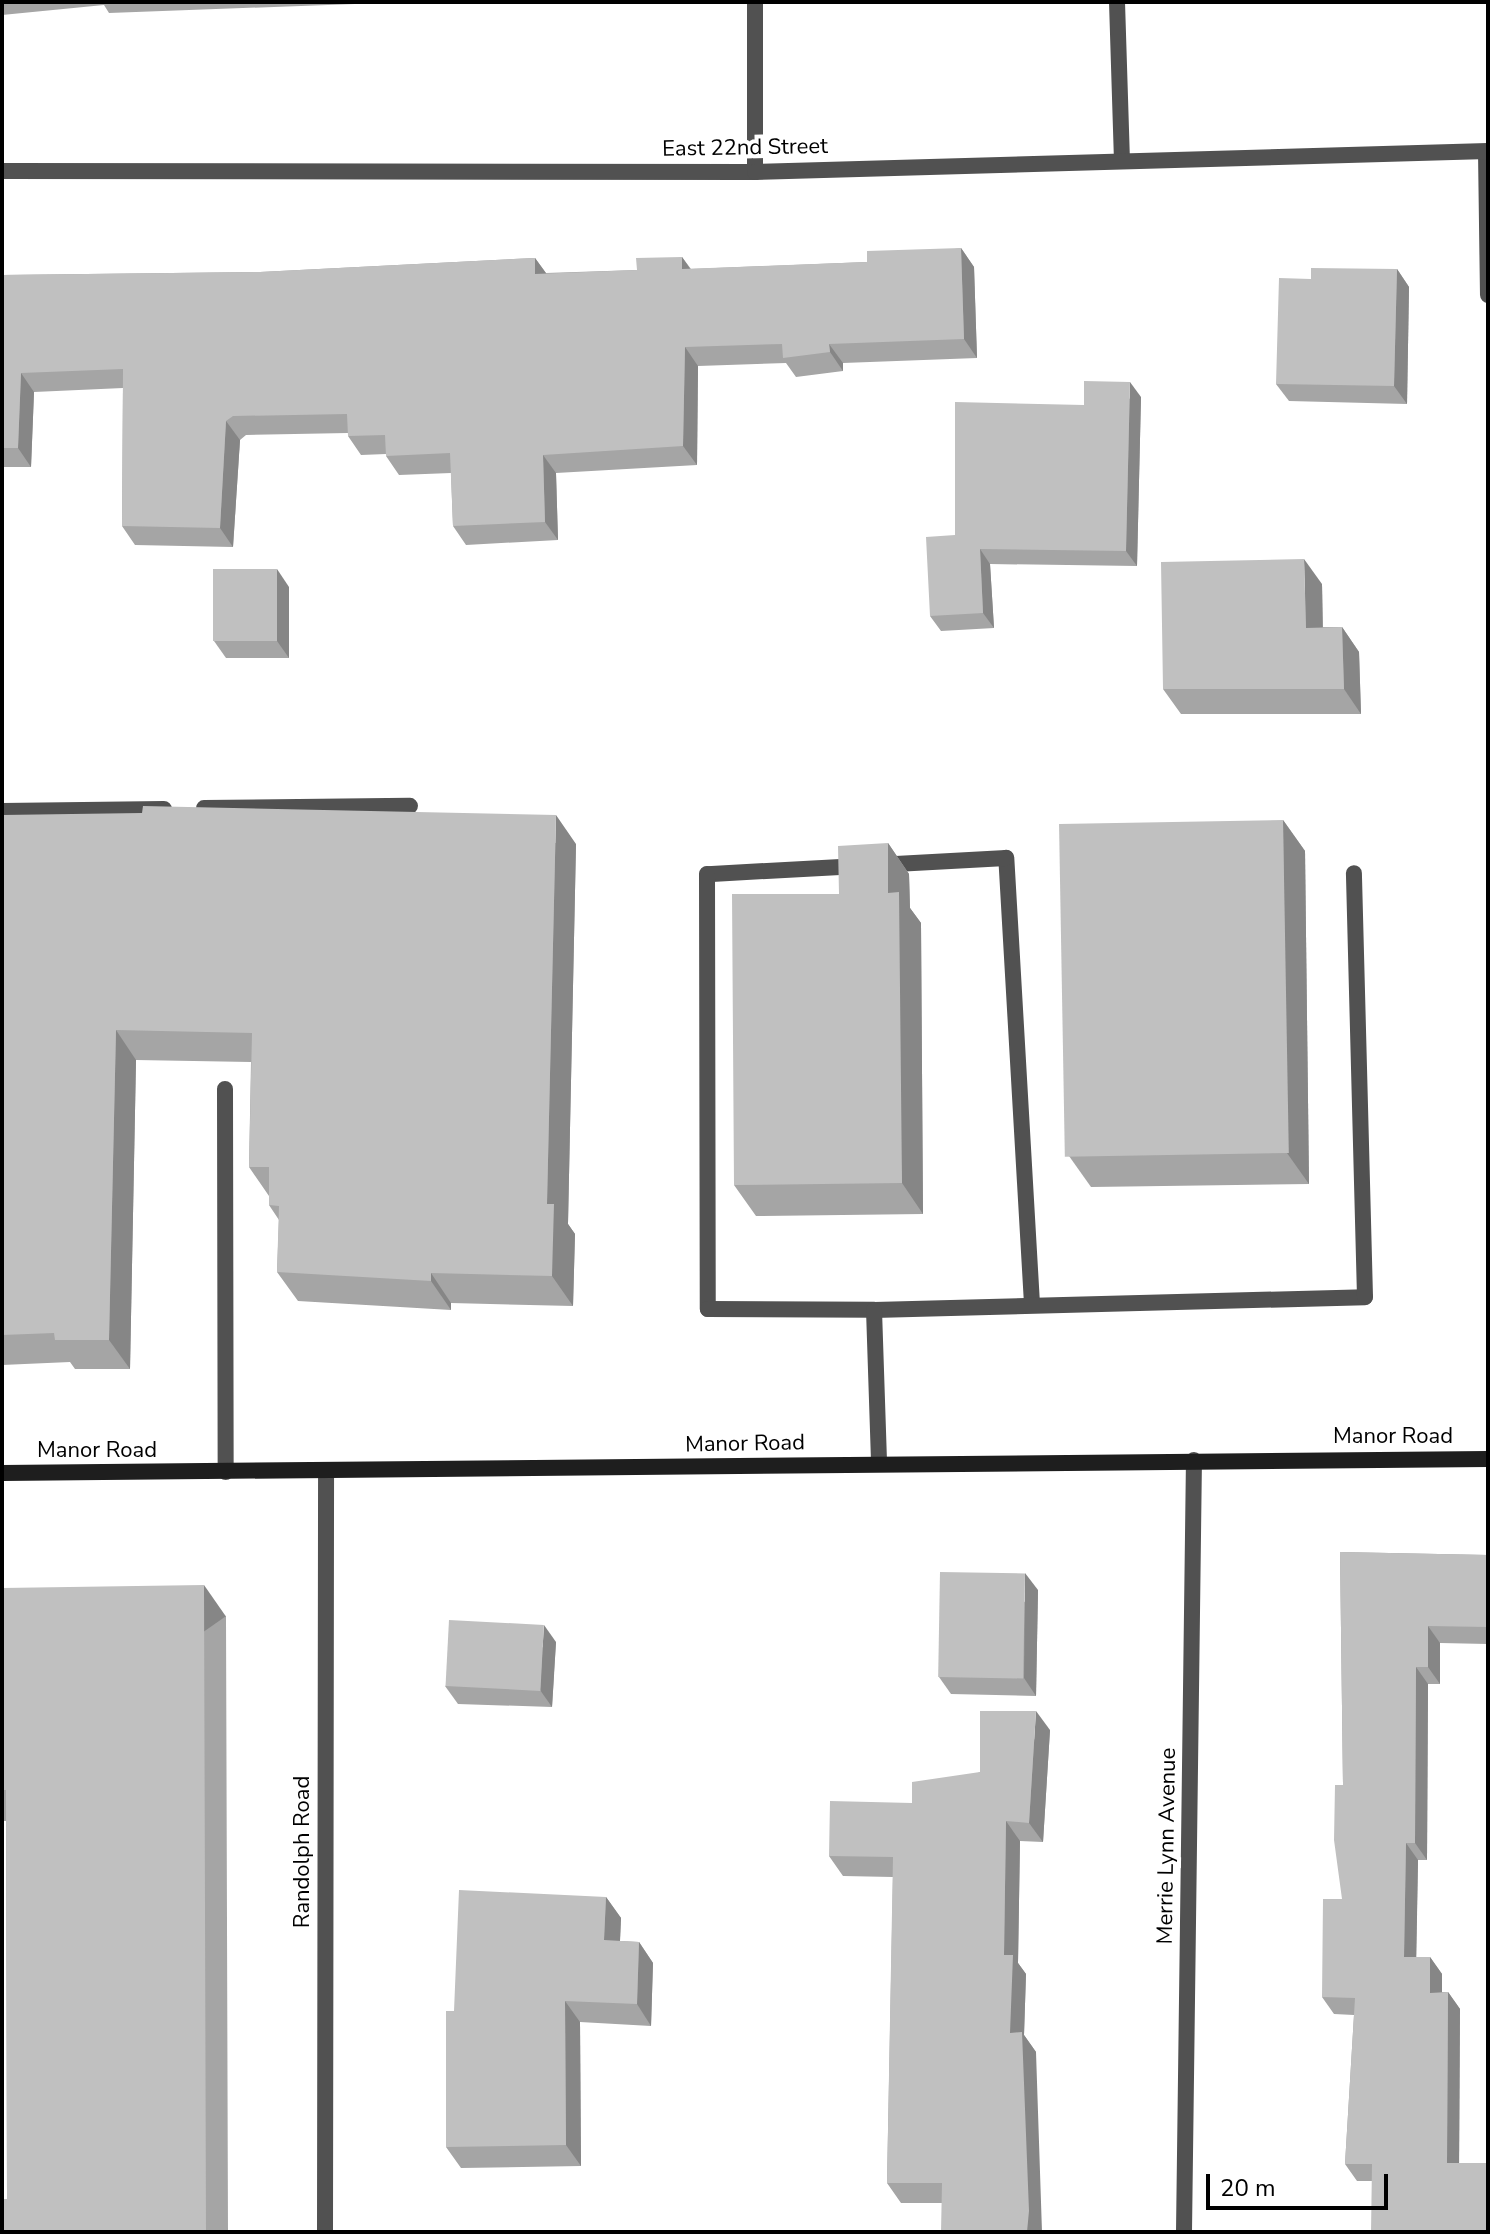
<!DOCTYPE html>
<style>
body{margin:0}
#map{position:relative;width:1490px;height:2234px;overflow:hidden;background:#fff;font-family:"Nunito Sans",sans-serif}
div>[style]{position:absolute}
[style*='--x']{left:calc(var(--x)*1px);top:calc(var(--y)*1px);width:calc(var(--w)*1px);rotate:calc(var(--a)*1deg)}
.lane>*{height:16px;margin:-8px;padding:0 8px;transform-origin:8px;border-radius:8px;background:#515151}
.street>*{height:16px;margin:-8px;padding:0 8px;transform-origin:8px;border-radius:8px;background:#515151}
.secondary>*{height:16px;margin:-8px;padding:0 8px;transform-origin:8px;border-radius:8px;background:#1e1e1e}
.wall>*{inset:0;background:#a5a5a5}
.shaded-wall>*{inset:0;background:#868686;transform-origin:0 0}
.building>*{inset:0;background:#c0c0c0;transform-origin:0 0}
span{translate:-50% -50%;white-space:nowrap;text-align:center;line-height:1.15;-webkit-text-stroke:8px #fff;paint-order:stroke}
.street-label{font-size:22px;color:#000}
.frame{position:absolute;inset:0;border:4px solid #000;pointer-events:none}
.scale{position:absolute;left:1206px;top:2174px;width:182px;height:36px;box-sizing:border-box;border:4px solid #000;border-top:0;padding-left:10px;font-size:24px;line-height:28px;white-space:nowrap;color:#000;-webkit-text-stroke:6px #fff;paint-order:stroke}
</style>
<div id="map">
<div class="lane">
<i style="--x:755;--y:2;--w:170;--a:90"></i>
<i style="--x:1117;--y:2;--w:155;--a:88.2"></i>
<i style="--x:204;--y:808;--w:206;--a:-0.6"></i>
<i style="--x:2;--y:811;--w:162;--a:-0.7"></i>
<i style="--x:225;--y:1089;--w:383;--a:89.9"></i>
<i style="--x:1032;--y:1304;--w:447;--a:-93.3"></i>
<i style="--x:1006;--y:858;--w:299;--a:176.9"></i>
<i style="--x:707;--y:874;--w:435;--a:89.9"></i>
<i style="--x:708;--y:1309;--w:166;--a:0.3"></i>
<i style="--x:874;--y:1310;--w:491;--a:-1.5"></i>
<i style="--x:1365;--y:1297;--w:424;--a:-91.5"></i>
<i style="--x:874;--y:1310;--w:154;--a:88.1"></i>
</div>
<div class="street">
<i style="--x:1486;--y:152;--w:143;--a:89.2"></i>
<i style="--x:2;--y:171;--w:753;--a:0.08"></i>
<i style="--x:755;--y:172;--w:733;--a:-1.64"></i>
<i style="--x:325;--y:2232;--w:761;--a:-89.92"></i>
<i style="--x:1184;--y:2232;--w:772;--a:-89.26"></i>
</div>
<div class="secondary">
<i style="--x:2;--y:1473;--w:1486;--a:-0.54"></i>
</div>
<div class="wall">
<i style="clip-path:polygon(2px 2px,409px 2px,109px 13px,104px 5px,2px 15px)"></i>
<i style="clip-path:polygon(961px 248px,974px 267px,977px 358px,843px 363px,843px 371px,796px 377px,786px 363px,698px 366px,697px 465px,556px 473px,558px 540px,466px 545px,453px 526px,451px 473px,399px 475px,386px 456px,386px 454px,361px 455px,348px 436px,348px 433px,246px 435px,240px 440px,233px 547px,135px 545px,122px 526px,123px 388px,34px 392px,31px 467px,2px 467px,2px 275px,260px 272px,535px 258px,546px 273px,637px 270px,682px 257px,691px 269px,867px 262px)"></i>
<i style="clip-path:polygon(1397px 269px,1409px 287px,1407px 404px,1289px 401px,1276px 384px,1311px 279px)"></i>
<i style="clip-path:polygon(1141px 397px,1137px 566px,990px 564px,994px 628px,941px 631px,930px 616px,955px 535px,1084px 405px)"></i>
<i style="clip-path:polygon(1322px 584px,1323px 627px,1342px 627px,1359px 652px,1361px 714px,1181px 714px,1163px 689px)"></i>
<i style="clip-path:polygon(289px 587px,289px 658px,226px 658px,214px 641px)"></i>
<i style="clip-path:polygon(2px 815px,576px 844px,568px 1224px,575px 1234px,573px 1306px,451px 1303px,451px 1310px,298px 1301px,277px 1272px,279px 1220px,269px 1205px,269px 1196px,249px 1167px,251px 1062px,136px 1060px,130px 1369px,75px 1369px,70px 1362px,2px 1365px)"></i>
<i style="clip-path:polygon(1283px 820px,1305px 851px,1309px 1184px,1091px 1187px,1069px 1156px)"></i>
<i style="clip-path:polygon(888px 843px,909px 874px,910px 908px,921px 923px,923px 1214px,756px 1216px,734px 1185px,839px 894px)"></i>
<i style="clip-path:polygon(1340px 1552px,1488px 1555px,1488px 1644px,1440px 1643px,1440px 1684px,1428px 1684px,1427px 1860px,1418px 1860px,1416px 1957px,1430px 1957px,1442px 1974px,1442px 1992px,1448px 1992px,1460px 2009px,1459px 2163px,1372px 2181px,1357px 2181px,1345px 2164px,1354px 2015px,1334px 2014px,1322px 1997px,1342px 1899px,1343px 1785px)"></i>
<i style="clip-path:polygon(2px 1588px,226px 1616px,228px 2232px,2px 2232px,7px 2199px,6px 1821px,2px 1821px)"></i>
<i style="clip-path:polygon(1038px 1590px,1036px 1696px,951px 1694px,939px 1677px)"></i>
<i style="clip-path:polygon(556px 1642px,552px 1707px,458px 1704px,445px 1686px)"></i>
<i style="clip-path:polygon(1050px 1730px,1043px 1842px,1020px 1841px,1018px 1963px,1026px 1974px,1024px 2035px,1036px 2052px,942px 2203px,901px 2203px,887px 2183px,893px 1877px,843px 1876px,829px 1856px,912px 1803px,980px 1772px)"></i>
<i style="clip-path:polygon(606px 1897px,621px 1918px,620px 1941px,639px 1942px,653px 1963px,651px 2026px,580px 2022px,581px 2166px,461px 2168px,446px 2147px,454px 2011px)"></i>
</div>
<div class="shaded-wall">
<i style="clip-path:polygon(961px 248px,974px 267px,977px 358px,964px 339px)"></i>
<i style="clip-path:polygon(682px 257px,695px 276px,682px 269px)"></i>
<i style="clip-path:polygon(535px 258px,548px 276px,535px 274px)"></i>
<i style="clip-path:polygon(1397px 269px,1409px 287px,1407px 404px,1394px 386px)"></i>
<i style="clip-path:polygon(829px 344px,843px 363px,843px 371px,830px 352px)"></i>
<i style="clip-path:polygon(685px 347px,698px 366px,697px 465px,683px 446px)"></i>
<i style="clip-path:polygon(21px 373px,34px 392px,31px 467px,18px 448px)"></i>
<i style="clip-path:polygon(1130px 382px,1141px 397px,1137px 566px,1126px 551px)"></i>
<i style="clip-path:polygon(226px 421px,240px 440px,233px 547px,220px 528px)"></i>
<i style="clip-path:polygon(543px 455px,556px 473px,558px 540px,545px 522px)"></i>
<i style="clip-path:polygon(980px 549px,990px 564px,994px 628px,983px 613px)"></i>
<i style="clip-path:polygon(1304px 559px,1322px 584px,1323px 653px,1306px 628px)"></i>
<i style="clip-path:polygon(277px 569px,289px 587px,289px 658px,277px 641px)"></i>
<i style="clip-path:polygon(1342px 627px,1359px 652px,1361px 714px,1344px 689px)"></i>
<i style="clip-path:polygon(556px 815px,576px 844px,568px 1224px,575px 1234px,573px 1306px,552px 1276px,547px 1204px)"></i>
<i style="clip-path:polygon(1283px 820px,1305px 851px,1309px 1184px,1287px 1153px)"></i>
<i style="clip-path:polygon(888px 843px,909px 874px,910px 908px,921px 923px,923px 1214px,902px 1183px,888px 893px)"></i>
<i style="clip-path:polygon(116px 1030px,136px 1060px,130px 1369px,109px 1340px)"></i>
<i style="clip-path:polygon(431px 1273px,451px 1303px,451px 1310px,431px 1281px)"></i>
<i style="clip-path:polygon(1025px 1573px,1038px 1590px,1036px 1696px,1024px 1678px)"></i>
<i style="left:204px;top:1585px;width:38px;height:647px;rotate:55deg"></i>
<i style="clip-path:polygon(544px 1625px,556px 1642px,552px 1707px,540px 1690px)"></i>
<i style="clip-path:polygon(1428px 1626px,1440px 1643px,1440px 1684px,1428px 1667px)"></i>
<i style="clip-path:polygon(1416px 1667px,1428px 1684px,1427px 1860px,1415px 1843px)"></i>
<i style="clip-path:polygon(1036px 1711px,1050px 1730px,1043px 1842px,1029px 1823px)"></i>
<i style="clip-path:polygon(1006px 1821px,1020px 1841px,1018px 1963px,1026px 1974px,1024px 2035px,1036px 2052px,1042px 2232px,1027px 2232px,1010px 2033px,1004px 1955px)"></i>
<i style="clip-path:polygon(1406px 1843px,1418px 1860px,1416px 1974px,1404px 1957px)"></i>
<i style="clip-path:polygon(606px 1897px,621px 1918px,619px 1962px,604px 1940px)"></i>
<i style="clip-path:polygon(639px 1942px,653px 1963px,651px 2026px,637px 2004px)"></i>
<i style="clip-path:polygon(1430px 1957px,1442px 1974px,1442px 2010px,1430px 1993px)"></i>
<i style="clip-path:polygon(1448px 1992px,1460px 2009px,1459px 2180px,1447px 2163px)"></i>
<i style="clip-path:polygon(565px 2001px,580px 2022px,581px 2166px,566px 2145px)"></i>
</div>
<div class="building">
<i style="clip-path:polygon(961px 248px,964px 339px,829px 344px,830px 352px,783px 358px,782px 344px,685px 347px,683px 446px,543px 455px,545px 522px,453px 526px,450px 453px,386px 456px,385px 435px,348px 436px,347px 414px,233px 416px,226px 421px,220px 528px,122px 526px,123px 369px,21px 373px,18px 448px,2px 448px,2px 275px,260px 272px,535px 258px,535px 274px,637px 270px,636px 258px,682px 257px,682px 269px,867px 262px,867px 251px)"></i>
<i style="clip-path:polygon(1311px 268px,1397px 269px,1394px 386px,1276px 384px,1279px 278px,1311px 279px)"></i>
<i style="clip-path:polygon(1084px 381px,1130px 382px,1126px 551px,980px 549px,983px 613px,930px 616px,926px 537px,955px 535px,955px 402px,1084px 405px)"></i>
<i style="clip-path:polygon(1304px 559px,1306px 628px,1342px 627px,1344px 689px,1163px 689px,1161px 562px)"></i>
<i style="left:277px;top:569px;width:72px;height:64px;rotate:90deg"></i>
<i style="clip-path:polygon(143px 806px,556px 815px,547px 1204px,554px 1204px,552px 1276px,431px 1273px,431px 1281px,277px 1272px,279px 1206px,269px 1205px,269px 1167px,249px 1167px,252px 1033px,116px 1030px,109px 1340px,55px 1340px,54px 1333px,2px 1335px,2px 815px,142px 813px)"></i>
<i style="left:1283px;top:820px;width:333px;height:224px;rotate:89deg"></i>
<i style="clip-path:polygon(888px 843px,888px 893px,899px 892px,902px 1183px,734px 1185px,732px 894px,839px 894px,838px 846px)"></i>
<i style="clip-path:polygon(1340px 1552px,1488px 1555px,1488px 1627px,1428px 1626px,1428px 1667px,1416px 1667px,1415px 1843px,1406px 1843px,1404px 1957px,1430px 1957px,1430px 1993px,1448px 1992px,1447px 2163px,1488px 2163px,1488px 2232px,1371px 2232px,1372px 2164px,1345px 2164px,1355px 1998px,1322px 1997px,1323px 1899px,1342px 1899px,1334px 1840px,1335px 1785px,1343px 1785px)"></i>
<i style="left:940px;top:1572px;width:85px;height:105px;rotate:1deg"></i>
<i style="clip-path:polygon(204px 1585px,206px 2232px,2px 2232px,2px 2199px,7px 2199px,6px 1790px,2px 1790px,2px 1588px)"></i>
<i style="left:449px;top:1620px;width:95px;height:66px;rotate:3deg"></i>
<i style="clip-path:polygon(980px 1711px,1036px 1711px,1029px 1823px,1006px 1821px,1004px 1955px,1013px 1955px,1010px 2033px,1022px 2032px,1029px 2211px,1027px 2232px,941px 2232px,942px 2183px,887px 2183px,893px 1857px,829px 1856px,830px 1801px,912px 1803px,912px 1782px,980px 1772px)"></i>
<i style="clip-path:polygon(459px 1890px,606px 1897px,604px 1940px,639px 1942px,637px 2004px,565px 2001px,566px 2145px,446px 2147px,446px 2011px,454px 2011px)"></i>
</div>
<div class="street-label">
<span style="left:745px;top:148px;rotate:-1deg">East 22nd Street</span>
<span style="left:1393px;top:1437px">Manor Road</span>
<span style="left:745px;top:1444px;rotate:-1deg">Manor Road</span>
<span style="left:97px;top:1451px">Manor Road</span>
<span style="left:1167px;top:1846px;rotate:-89deg">Merrie Lynn Avenue</span>
<span style="left:303px;top:1852px;rotate:-90deg">Randolph Road</span>
</div>
<div class="frame"></div>
<div class="scale">20 m</div>
</div>
